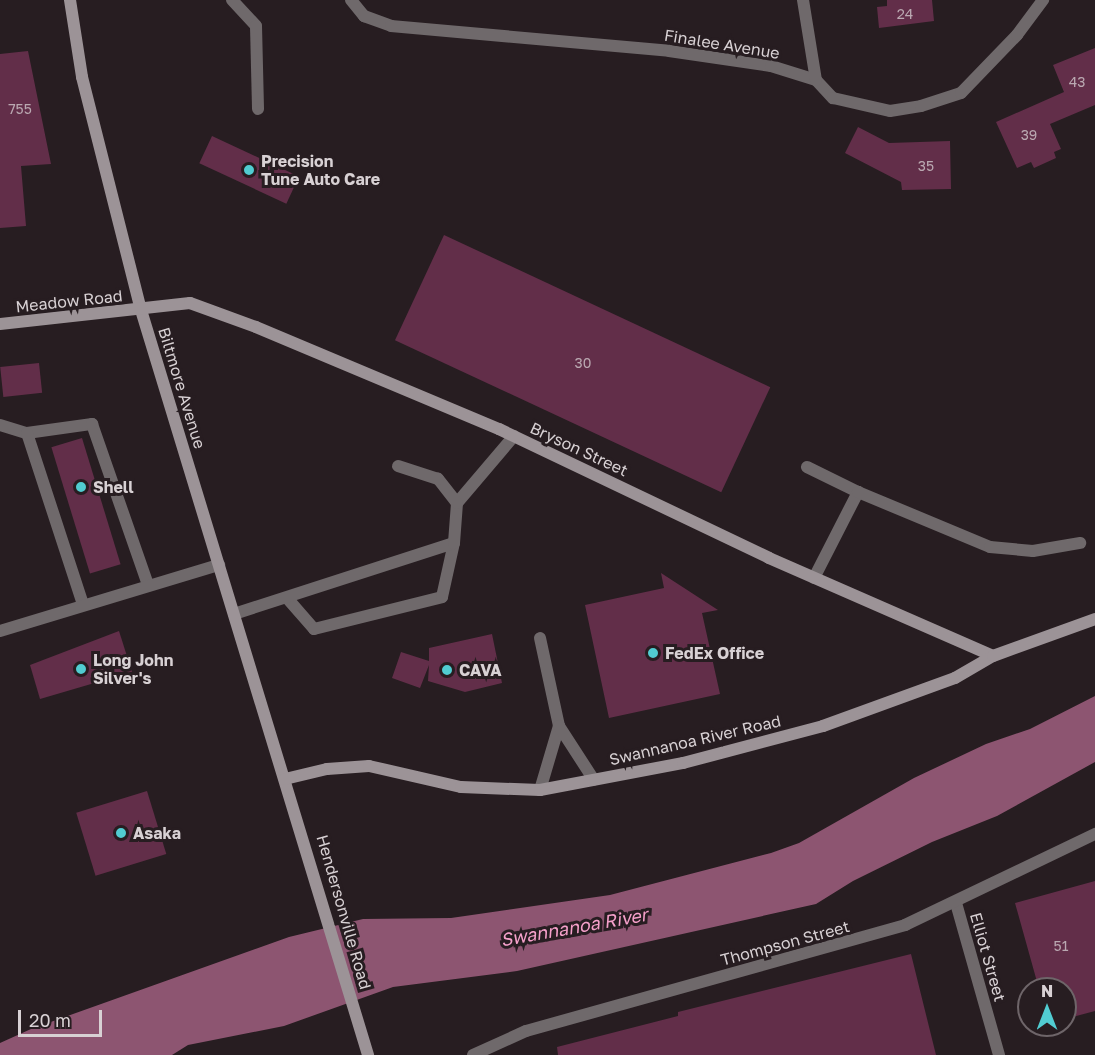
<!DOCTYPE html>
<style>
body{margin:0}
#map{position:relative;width:1095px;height:1055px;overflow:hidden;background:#271d21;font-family:"Golos Text",sans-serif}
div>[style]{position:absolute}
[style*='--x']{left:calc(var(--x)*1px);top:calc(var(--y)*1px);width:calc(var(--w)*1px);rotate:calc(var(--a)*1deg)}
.water>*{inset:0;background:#8d5571}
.building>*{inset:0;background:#622e49;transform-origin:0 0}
.lane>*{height:12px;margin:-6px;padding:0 6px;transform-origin:6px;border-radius:6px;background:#6f696b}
.street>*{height:12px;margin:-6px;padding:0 6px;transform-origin:6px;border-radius:6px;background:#6f696b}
.secondary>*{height:12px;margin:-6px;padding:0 6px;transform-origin:6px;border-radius:6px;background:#9c9397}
.dots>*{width:16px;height:16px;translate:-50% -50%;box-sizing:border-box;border:3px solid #271d21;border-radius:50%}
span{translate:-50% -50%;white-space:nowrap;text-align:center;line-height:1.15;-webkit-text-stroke:6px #271d21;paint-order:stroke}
.number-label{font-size:14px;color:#baa8b1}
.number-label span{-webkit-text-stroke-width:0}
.street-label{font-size:16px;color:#d8d1d4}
.poi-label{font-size:16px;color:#d8d1d4;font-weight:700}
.left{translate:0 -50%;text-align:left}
.water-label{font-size:18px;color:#f5a0ca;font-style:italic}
.north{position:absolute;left:1017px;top:977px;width:60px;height:60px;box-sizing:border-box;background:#271d21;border:2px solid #6e6569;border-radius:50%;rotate:0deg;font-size:16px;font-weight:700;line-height:24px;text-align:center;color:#d8d1d4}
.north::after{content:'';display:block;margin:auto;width:21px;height:27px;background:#51ccd1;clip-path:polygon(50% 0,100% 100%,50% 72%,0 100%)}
.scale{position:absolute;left:18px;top:1010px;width:84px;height:27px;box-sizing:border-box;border:3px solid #d8d1d4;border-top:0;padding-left:8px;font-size:18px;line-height:21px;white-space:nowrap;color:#d8d1d4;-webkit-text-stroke:4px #271d21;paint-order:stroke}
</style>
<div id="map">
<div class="water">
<i style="clip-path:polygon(1095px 696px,1095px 762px,997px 816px,932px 842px,853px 881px,816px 904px,517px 971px,393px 987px,284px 1026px,188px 1045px,172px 1055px,0 1055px,0 1043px,31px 1029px,289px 937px,363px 919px,451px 918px,610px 895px,771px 853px,799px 843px,914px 778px,986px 744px,1030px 729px)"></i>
</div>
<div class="building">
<i style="clip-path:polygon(887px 0,932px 0,934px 21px,879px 28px,877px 7px,887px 6px)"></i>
<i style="clip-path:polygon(1095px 48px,1095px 105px,1050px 124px,1061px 149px,1054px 152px,1056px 158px,1034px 168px,1031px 162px,1017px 168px,996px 122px,1064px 92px,1053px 65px)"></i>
<i style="clip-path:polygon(28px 51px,51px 164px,21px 166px,26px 226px,0 228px,0 54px)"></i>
<i style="clip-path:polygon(858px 127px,889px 143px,950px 141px,951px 189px,902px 190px,901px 182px,845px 153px)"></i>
<i style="left:212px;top:136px;width:96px;height:30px;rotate:25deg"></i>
<i style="left:444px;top:235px;width:360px;height:116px;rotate:25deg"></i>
<i style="left:39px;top:363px;width:30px;height:39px;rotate:84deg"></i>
<i style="left:82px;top:438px;width:132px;height:32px;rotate:73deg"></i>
<i style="clip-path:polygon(661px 573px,718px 610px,702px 613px,720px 694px,609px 718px,585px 605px,664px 588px)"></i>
<i style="clip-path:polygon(119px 631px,132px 672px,40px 699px,30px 665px)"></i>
<i style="clip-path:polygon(492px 634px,502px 683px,465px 692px,428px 681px,429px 665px,420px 688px,392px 678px,401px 652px,429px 661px,429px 648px)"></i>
<i style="left:147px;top:791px;width:66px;height:74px;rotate:73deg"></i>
<i style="clip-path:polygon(1095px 881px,1095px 1011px,1065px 1019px,1065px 989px,1039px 989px,1015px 903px)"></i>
<i style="clip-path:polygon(911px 954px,936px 1055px,558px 1055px,557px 1047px,678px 1016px,678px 1012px)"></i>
</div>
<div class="lane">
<i style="--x:232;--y:0;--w:35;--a:47"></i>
<i style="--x:256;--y:26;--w:83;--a:88.6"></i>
<i style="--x:0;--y:425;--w:28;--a:17"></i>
<i style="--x:27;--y:433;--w:66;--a:-7.9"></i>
<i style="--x:92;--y:424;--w:170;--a:70.8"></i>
<i style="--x:27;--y:433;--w:180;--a:71.9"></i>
<i style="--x:807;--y:467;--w:57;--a:26.1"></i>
<i style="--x:457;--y:503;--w:88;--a:-49.6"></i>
<i style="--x:814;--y:578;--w:97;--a:-62.9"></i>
<i style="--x:858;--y:492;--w:143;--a:22.6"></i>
<i style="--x:990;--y:547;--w:43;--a:5.3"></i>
<i style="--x:1033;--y:551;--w:48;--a:-9.7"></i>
<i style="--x:287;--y:598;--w:41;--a:48.9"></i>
<i style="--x:314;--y:629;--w:132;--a:-14"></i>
<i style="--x:442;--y:597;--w:55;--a:-77.5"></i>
<i style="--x:234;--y:614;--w:231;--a:-17.9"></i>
<i style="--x:454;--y:543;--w:40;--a:-85.7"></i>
<i style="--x:457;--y:503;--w:31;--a:-128"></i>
<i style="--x:438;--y:479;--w:42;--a:-162"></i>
<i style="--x:0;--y:631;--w:229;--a:-16.8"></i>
<i style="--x:540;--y:638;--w:90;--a:77.8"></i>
<i style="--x:540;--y:790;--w:67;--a:-73.5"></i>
<i style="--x:559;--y:726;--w:64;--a:57.1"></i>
</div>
<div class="street">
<i style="--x:351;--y:0;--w:21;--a:51"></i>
<i style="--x:364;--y:16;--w:29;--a:20"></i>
<i style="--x:391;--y:26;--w:279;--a:5.1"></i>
<i style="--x:669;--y:51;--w:103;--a:8.4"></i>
<i style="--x:771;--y:66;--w:47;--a:17.3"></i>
<i style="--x:816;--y:80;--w:25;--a:47"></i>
<i style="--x:833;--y:98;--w:58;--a:12.8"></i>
<i style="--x:890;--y:111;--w:31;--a:-9"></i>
<i style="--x:921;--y:106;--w:42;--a:-18"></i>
<i style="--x:961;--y:93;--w:81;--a:-46"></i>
<i style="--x:1017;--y:35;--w:44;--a:-53.4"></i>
<i style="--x:803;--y:0;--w:81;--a:80.8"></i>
<i style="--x:956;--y:903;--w:158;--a:74.2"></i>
<i style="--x:473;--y:1055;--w:58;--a:-24.4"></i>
<i style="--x:526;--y:1031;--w:394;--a:-15.6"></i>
<i style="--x:905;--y:925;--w:211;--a:-25.6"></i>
</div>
<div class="secondary">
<i style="--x:70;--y:0;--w:78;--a:81.1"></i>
<i style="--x:82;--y:77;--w:240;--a:75.8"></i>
<i style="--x:141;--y:310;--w:779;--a:73.05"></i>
<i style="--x:0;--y:324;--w:191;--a:-6.3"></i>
<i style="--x:190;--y:303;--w:70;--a:20"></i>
<i style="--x:256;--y:327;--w:264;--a:22.8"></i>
<i style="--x:499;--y:429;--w:299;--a:25.5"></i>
<i style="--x:769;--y:558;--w:244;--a:23.6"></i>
<i style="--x:285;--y:779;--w:43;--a:-13.4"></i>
<i style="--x:327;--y:769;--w:42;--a:-4.1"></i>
<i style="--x:369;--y:766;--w:94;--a:12.9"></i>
<i style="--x:461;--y:787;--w:79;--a:2.2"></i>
<i style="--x:540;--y:790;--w:146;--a:-10.7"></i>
<i style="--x:683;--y:763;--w:145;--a:-14.8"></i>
<i style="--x:823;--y:726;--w:140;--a:-20"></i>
<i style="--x:955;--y:678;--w:44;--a:-30.1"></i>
<i style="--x:993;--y:656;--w:109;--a:-19.9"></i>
</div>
<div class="dots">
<i style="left:249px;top:170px;background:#51ccd1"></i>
<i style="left:81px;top:487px;background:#51ccd1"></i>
<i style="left:653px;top:653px;background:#51ccd1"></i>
<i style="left:81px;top:669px;background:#51ccd1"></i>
<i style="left:447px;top:670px;background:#51ccd1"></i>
<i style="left:121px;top:833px;background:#51ccd1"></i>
</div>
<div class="number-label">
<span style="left:905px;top:14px">24</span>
<span style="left:1077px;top:82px">43</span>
<span style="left:20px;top:109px">755</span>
<span style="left:1029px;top:135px">39</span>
<span style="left:926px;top:166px">35</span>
<span style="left:583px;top:363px">30</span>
<span style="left:1061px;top:946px">51</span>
</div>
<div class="street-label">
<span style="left:722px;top:44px;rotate:9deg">Finalee Avenue</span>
<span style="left:69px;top:301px;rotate:-6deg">Meadow Road</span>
<span style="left:182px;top:388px;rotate:73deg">Biltmore Avenue</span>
<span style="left:579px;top:449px;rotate:25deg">Bryson Street</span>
<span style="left:695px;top:740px;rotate:-13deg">Swannanoa River Road</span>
<span style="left:344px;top:912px;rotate:74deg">Hendersonville Road</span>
<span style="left:785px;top:943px;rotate:-15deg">Thompson Street</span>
<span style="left:988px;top:957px;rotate:74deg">Elliot Street</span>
</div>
<div class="poi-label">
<span class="left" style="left:261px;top:170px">Precision<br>Tune Auto Care</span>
<span class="left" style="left:93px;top:487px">Shell</span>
<span class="left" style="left:665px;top:653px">FedEx Office</span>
<span class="left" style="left:93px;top:669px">Long John<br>Silver's</span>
<span class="left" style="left:459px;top:670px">CAVA</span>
<span class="left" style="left:133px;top:833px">Asaka</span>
</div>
<div class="water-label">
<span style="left:574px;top:927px;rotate:-10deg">Swannanoa River</span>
</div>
<div class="north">N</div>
<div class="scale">20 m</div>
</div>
